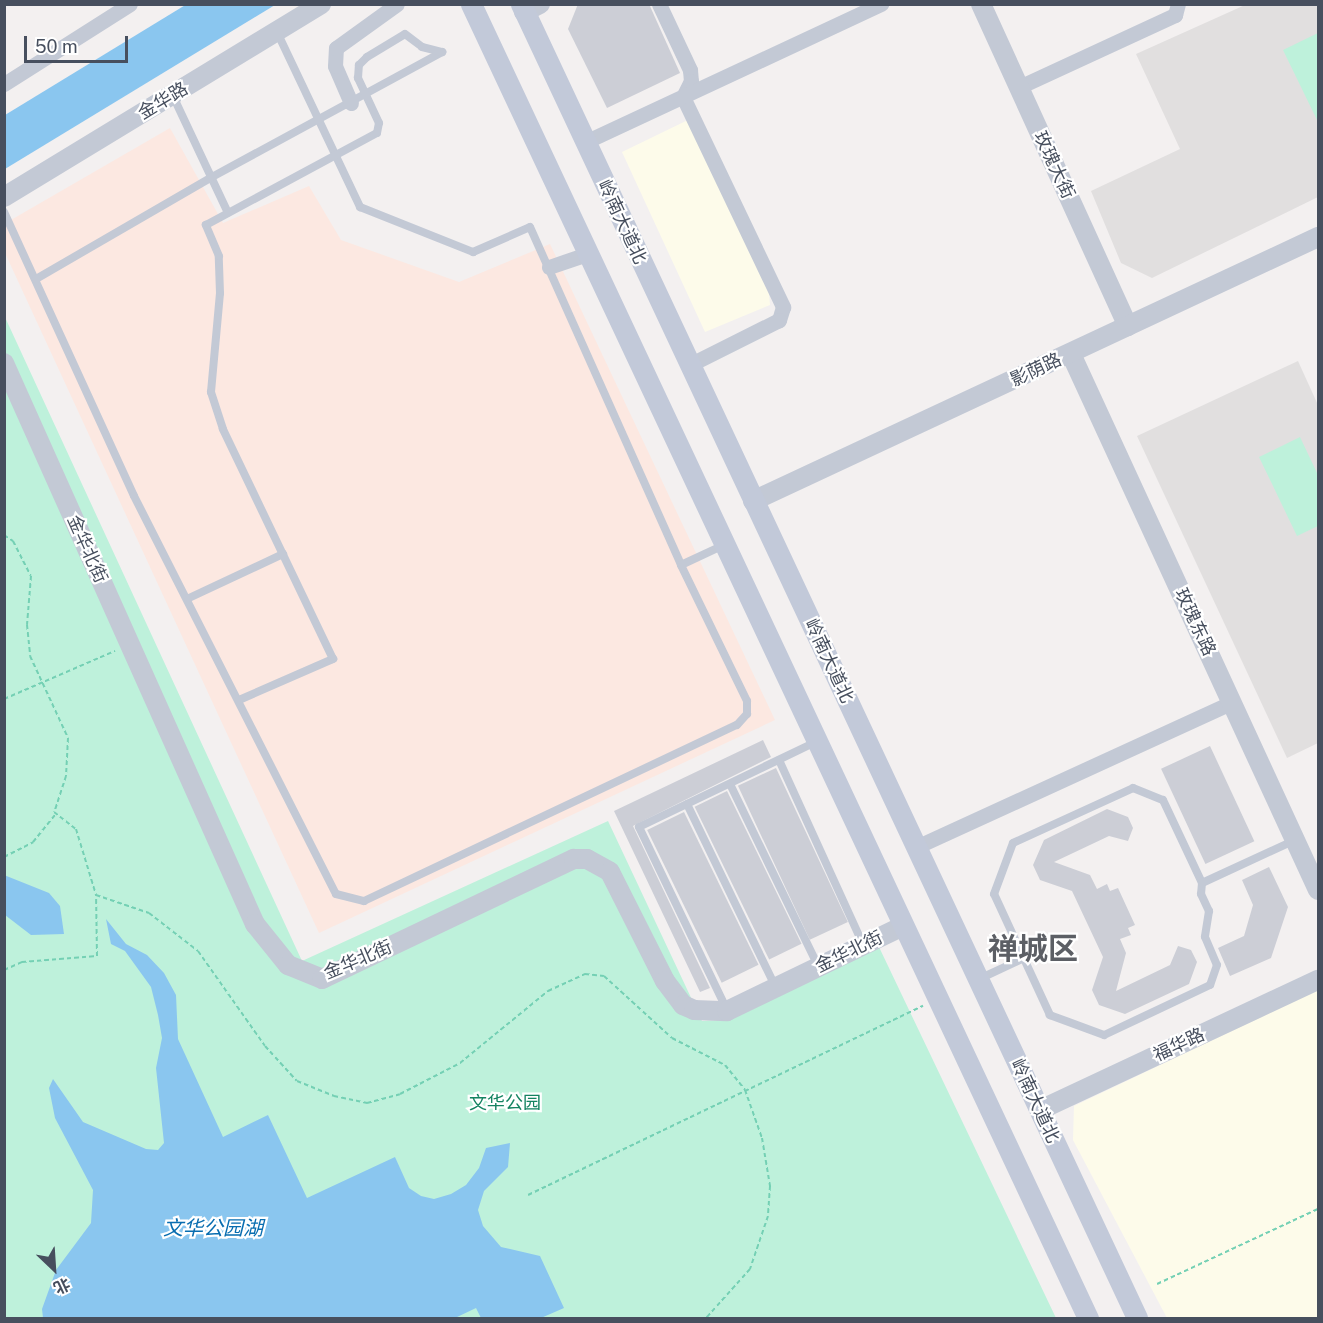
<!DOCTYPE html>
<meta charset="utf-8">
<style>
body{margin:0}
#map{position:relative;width:1323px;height:1323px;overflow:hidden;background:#f3f0f0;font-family:"Public Sans","Noto Sans SC",sans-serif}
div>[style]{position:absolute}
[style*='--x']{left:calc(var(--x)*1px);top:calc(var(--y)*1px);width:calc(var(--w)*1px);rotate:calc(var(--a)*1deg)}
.commercial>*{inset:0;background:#fdfbea}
.education>*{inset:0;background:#e1dfdf}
.medical>*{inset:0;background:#fce8e1}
.green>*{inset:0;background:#bef1db}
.water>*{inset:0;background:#8ac6ef}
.building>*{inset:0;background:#ccced6;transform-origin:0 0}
.path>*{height:2px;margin-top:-1px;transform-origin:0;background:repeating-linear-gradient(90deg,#74d0b4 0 4.5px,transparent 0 7.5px)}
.service>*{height:8px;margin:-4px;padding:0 4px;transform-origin:4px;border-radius:4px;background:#c3c9d5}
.minor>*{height:15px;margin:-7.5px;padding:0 7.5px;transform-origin:7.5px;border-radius:7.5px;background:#c3c9d5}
.tertiary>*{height:20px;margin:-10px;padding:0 10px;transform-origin:10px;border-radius:10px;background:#c3c9d5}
.secondary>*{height:21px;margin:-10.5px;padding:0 10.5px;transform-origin:10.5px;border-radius:10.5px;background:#c2c9d9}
span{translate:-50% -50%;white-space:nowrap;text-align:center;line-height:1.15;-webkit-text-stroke:4.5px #fff;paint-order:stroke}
.street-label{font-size:18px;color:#474f5e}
.park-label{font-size:18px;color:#148361}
.water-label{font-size:20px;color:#086db0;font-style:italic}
.town-label{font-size:30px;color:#5c5f65;font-weight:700}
.frame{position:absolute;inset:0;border:6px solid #474f5e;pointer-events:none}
.north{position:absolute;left:24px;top:1239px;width:60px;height:60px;-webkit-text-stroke:4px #fff;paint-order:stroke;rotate:155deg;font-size:16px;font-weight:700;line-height:24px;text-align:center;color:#474f5e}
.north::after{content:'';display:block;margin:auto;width:21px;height:27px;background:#474f5e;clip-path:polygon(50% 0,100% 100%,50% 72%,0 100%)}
.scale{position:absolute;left:24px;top:36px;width:104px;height:27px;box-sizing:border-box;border:3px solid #474f5e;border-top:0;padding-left:8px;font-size:18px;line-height:21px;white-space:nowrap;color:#474f5e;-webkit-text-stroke:4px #fff;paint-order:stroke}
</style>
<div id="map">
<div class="commercial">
<i style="clip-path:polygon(690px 119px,768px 282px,770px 305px,705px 332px,622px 152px)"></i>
<i style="clip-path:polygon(1318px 990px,1318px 1318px,1167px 1318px,1073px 1140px,1074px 1106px)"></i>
</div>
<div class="education">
<i style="clip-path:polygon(1245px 5px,1318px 5px,1318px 197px,1152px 278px,1121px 263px,1091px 191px,1180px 149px,1136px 54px)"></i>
<i style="clip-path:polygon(1298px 361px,1318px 405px,1318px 743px,1287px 758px,1137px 436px)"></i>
</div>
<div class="medical">
<i style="clip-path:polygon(170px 128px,223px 223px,309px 186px,341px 240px,459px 282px,550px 244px,775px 720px,319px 933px,5px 253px,4px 224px)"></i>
</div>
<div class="green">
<i style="clip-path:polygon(1318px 33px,1318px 122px,1283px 50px)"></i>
<i style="clip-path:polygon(4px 315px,302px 961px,608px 821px,702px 1021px,722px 1020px,879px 947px,1056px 1318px,5px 1318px)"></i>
<i style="clip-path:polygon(1300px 437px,1318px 475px,1318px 526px,1297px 536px,1259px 457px)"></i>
</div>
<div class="water">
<i style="clip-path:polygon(187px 4px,275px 5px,5px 169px,5px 115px)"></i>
<i style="clip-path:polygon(4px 875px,49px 893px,60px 906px,64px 934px,31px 935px,5px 915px)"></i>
<i style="clip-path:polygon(106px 919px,126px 944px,147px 955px,164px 973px,176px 995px,178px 1039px,223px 1137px,268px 1115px,307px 1198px,395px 1157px,409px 1188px,421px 1196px,434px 1199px,451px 1194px,466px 1185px,479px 1168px,486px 1148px,510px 1143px,508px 1167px,484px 1191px,478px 1210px,483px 1226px,501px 1247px,540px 1256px,564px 1308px,541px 1318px,481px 1318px,476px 1308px,455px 1318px,43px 1318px,42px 1309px,56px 1270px,91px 1223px,93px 1190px,55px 1118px,49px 1088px,53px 1079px,83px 1122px,146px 1149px,158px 1150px,164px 1143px,156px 1068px,162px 1038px,158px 1015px,151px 987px,125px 951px,111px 944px)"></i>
</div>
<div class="building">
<i style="clip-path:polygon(578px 4px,649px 4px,680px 73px,607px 108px,568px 29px)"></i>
<i style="clip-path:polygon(763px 740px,771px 757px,633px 826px,710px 988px,700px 992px,614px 811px)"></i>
<i style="left:1210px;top:746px;width:105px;height:54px;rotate:65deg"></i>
<i style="left:776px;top:768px;width:170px;height:42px;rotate:65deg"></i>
<i style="left:727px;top:791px;width:170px;height:36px;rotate:64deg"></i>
<i style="clip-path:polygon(1107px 809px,1128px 817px,1133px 828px,1128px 841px,1109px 836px,1054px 862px,1090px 875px,1097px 889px,1107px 884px,1110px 891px,1118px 888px,1135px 925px,1128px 928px,1131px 935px,1120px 939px,1126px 953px,1116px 991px,1170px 965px,1178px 946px,1191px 950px,1197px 962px,1189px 984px,1125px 1014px,1099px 1005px,1092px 990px,1103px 957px,1072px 891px,1040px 880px,1033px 865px,1044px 840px)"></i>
<i style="left:684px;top:812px;width:170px;height:41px;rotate:64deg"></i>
<i style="clip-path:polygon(1269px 867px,1288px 907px,1271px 958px,1230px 976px,1218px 948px,1244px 936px,1253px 905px,1242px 880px)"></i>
</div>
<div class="path">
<i style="--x:4;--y:535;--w:11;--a:34"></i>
<i style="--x:13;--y:541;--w:39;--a:63"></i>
<i style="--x:31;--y:576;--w:49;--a:94.7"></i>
<i style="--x:27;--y:625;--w:31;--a:84"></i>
<i style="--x:30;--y:656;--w:90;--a:65.1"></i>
<i style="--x:68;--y:738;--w:38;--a:93"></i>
<i style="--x:66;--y:776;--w:38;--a:108"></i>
<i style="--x:54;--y:812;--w:28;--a:38"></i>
<i style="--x:76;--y:829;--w:69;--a:73.1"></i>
<i style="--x:4;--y:699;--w:121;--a:-23.4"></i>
<i style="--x:4;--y:857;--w:33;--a:-27"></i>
<i style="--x:33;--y:842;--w:36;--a:-51"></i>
<i style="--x:4;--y:970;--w:20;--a:-24"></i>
<i style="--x:22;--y:962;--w:75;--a:-4.6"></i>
<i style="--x:97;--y:956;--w:61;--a:-90.9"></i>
<i style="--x:96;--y:895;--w:56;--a:18.8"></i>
<i style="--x:149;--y:913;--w:62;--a:37.8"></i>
<i style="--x:198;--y:951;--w:116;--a:54.8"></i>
<i style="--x:265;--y:1046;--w:47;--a:47.6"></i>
<i style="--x:297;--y:1081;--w:40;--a:22"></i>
<i style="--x:334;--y:1096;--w:34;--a:12"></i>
<i style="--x:367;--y:1103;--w:34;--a:-15"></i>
<i style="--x:400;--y:1094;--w:68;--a:-27.3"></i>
<i style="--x:460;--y:1063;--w:114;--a:-39.3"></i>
<i style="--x:548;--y:991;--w:41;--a:-24.7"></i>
<i style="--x:585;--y:974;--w:19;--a:6"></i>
<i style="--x:604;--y:976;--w:92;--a:42.4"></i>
<i style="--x:672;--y:1038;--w:59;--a:27"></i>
<i style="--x:725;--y:1065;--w:32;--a:51"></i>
<i style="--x:745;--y:1090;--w:51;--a:70.5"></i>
<i style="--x:762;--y:1138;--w:49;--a:80.5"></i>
<i style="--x:770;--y:1186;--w:30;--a:94"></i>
<i style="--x:768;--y:1216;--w:56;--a:108.8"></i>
<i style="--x:750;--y:1269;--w:66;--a:131.9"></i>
<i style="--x:528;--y:1195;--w:438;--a:-25.6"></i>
<i style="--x:1157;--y:1284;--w:178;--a:-25"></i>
</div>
<div class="service">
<i style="--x:277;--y:32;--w:194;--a:64.6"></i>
<i style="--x:360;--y:207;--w:122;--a:21.7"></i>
<i style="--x:473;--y:252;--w:62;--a:-23.7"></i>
<i style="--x:530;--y:227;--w:370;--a:65.9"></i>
<i style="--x:173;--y:96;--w:129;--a:64.8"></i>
<i style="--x:4;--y:212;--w:312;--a:65.4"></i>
<i style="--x:134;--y:496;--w:446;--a:63.1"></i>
<i style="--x:336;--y:894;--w:29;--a:14"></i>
<i style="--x:364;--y:901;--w:412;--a:-25.3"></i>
<i style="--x:737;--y:725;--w:15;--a:-48"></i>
<i style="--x:747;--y:714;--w:13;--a:-90"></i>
<i style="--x:747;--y:701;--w:151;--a:-115.9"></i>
<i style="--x:681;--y:565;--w:47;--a:-24.9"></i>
<i style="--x:36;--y:279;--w:203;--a:-30.1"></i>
<i style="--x:212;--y:177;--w:262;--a:-28.5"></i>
<i style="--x:189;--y:598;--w:104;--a:-25.1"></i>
<i style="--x:239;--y:700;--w:103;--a:-23.6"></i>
<i style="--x:333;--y:659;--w:255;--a:-115.6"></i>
<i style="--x:223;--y:429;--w:39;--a:-108"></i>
<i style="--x:211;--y:392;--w:99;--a:-84.8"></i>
<i style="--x:220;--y:293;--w:37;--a:-92"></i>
<i style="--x:219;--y:256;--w:34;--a:-113"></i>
<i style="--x:206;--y:225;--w:194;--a:-28.3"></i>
<i style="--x:377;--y:133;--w:10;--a:-79"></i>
<i style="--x:379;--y:123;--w:50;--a:-115"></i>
<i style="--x:358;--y:78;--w:13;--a:-86"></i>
<i style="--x:359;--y:65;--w:11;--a:-45"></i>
<i style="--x:367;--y:57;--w:44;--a:-31.2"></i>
<i style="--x:405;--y:34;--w:21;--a:37"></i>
<i style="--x:422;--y:47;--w:21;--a:14"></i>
<i style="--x:779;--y:760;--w:202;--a:65.5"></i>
<i style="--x:730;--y:784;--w:202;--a:64.2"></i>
<i style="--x:1133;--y:788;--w:32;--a:22"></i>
<i style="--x:1163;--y:800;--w:92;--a:64.8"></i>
<i style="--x:1202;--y:883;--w:11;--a:95"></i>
<i style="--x:1201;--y:894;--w:19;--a:65"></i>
<i style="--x:1209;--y:911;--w:26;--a:99"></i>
<i style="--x:1205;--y:937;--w:30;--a:67"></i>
<i style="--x:1217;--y:965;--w:21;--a:109"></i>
<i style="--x:1210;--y:985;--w:117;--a:154.7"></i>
<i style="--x:1104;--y:1035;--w:58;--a:-159.7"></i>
<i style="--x:1050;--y:1015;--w:133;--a:-114.8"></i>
<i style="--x:994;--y:894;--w:54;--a:-69.6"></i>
<i style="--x:1013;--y:843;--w:132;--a:-24.6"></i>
<i style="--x:687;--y:804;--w:202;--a:64.2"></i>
<i style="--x:1202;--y:883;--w:100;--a:-24.8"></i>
<i style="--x:979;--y:979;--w:50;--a:-25"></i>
<i style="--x:727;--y:1010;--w:203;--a:-115.7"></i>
<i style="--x:639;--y:827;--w:196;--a:-25.7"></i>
</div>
<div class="minor">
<i style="--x:659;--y:4;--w:73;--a:64.8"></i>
<i style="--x:690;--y:70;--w:11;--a:85"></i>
<i style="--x:691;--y:81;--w:18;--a:117"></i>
<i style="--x:4;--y:84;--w:149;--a:-32.4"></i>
<i style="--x:1019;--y:87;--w:172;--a:-24.8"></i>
<i style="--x:1175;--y:15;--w:11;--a:-75"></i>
<i style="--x:683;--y:97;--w:233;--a:64.5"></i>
<i style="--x:783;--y:307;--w:14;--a:107"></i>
<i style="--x:779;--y:320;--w:101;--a:153.4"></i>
<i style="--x:351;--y:103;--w:40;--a:-113.4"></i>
<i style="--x:335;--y:66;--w:18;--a:-87"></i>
<i style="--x:336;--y:48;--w:75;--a:-35.8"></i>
<i style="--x:585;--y:142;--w:327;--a:-25"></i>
<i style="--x:549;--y:267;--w:43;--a:-18.9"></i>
<i style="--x:916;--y:847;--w:348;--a:-24.6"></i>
</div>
<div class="tertiary">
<i style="--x:981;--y:4;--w:354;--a:65.5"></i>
<i style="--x:524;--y:12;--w:18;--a:-27"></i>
<i style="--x:4;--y:197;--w:371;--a:-31.3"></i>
<i style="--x:1071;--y:354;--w:590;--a:65.26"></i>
<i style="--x:4;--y:363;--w:615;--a:65.9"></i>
<i style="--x:255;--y:924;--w:53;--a:51.2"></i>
<i style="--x:288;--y:965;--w:37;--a:22"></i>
<i style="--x:322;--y:979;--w:279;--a:-25.5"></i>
<i style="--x:574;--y:859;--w:13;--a:0"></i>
<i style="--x:587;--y:859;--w:26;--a:29"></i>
<i style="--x:610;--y:872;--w:122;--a:63.2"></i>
<i style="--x:665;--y:981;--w:30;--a:53"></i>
<i style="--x:683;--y:1005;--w:12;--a:24"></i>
<i style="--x:694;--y:1010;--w:33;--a:2"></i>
<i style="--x:727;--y:1011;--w:195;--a:-25.8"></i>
<i style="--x:753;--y:501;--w:624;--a:-25.04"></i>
<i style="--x:1040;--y:1110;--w:307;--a:-25.1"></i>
</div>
<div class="secondary">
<i style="--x:471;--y:4;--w:1452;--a:64.85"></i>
<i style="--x:521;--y:4;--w:1451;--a:64.88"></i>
</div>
<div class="street-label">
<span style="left:163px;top:101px;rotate:-31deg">金华路</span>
<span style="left:1054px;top:165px;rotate:65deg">玫瑰大街</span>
<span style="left:622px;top:222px;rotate:65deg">岭南大道北</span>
<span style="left:1036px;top:370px;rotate:-25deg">影荫路</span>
<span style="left:87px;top:549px;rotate:66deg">金华北街</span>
<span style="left:1195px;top:622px;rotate:65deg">玫瑰东路</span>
<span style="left:829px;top:661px;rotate:65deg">岭南大道北</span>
<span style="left:849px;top:952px;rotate:-26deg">金华北街</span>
<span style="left:358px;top:960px;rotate:-23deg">金华北街</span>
<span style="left:1179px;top:1045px;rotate:-25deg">福华路</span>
<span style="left:1035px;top:1101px;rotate:65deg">岭南大道北</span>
</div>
<div class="park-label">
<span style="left:505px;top:1103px">文华公园</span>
</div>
<div class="water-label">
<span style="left:213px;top:1228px">文华公园湖</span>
</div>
<div class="town-label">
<span style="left:1033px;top:948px">禅城区</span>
</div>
<div class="frame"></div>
<div class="north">北</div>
<div class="scale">50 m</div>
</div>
